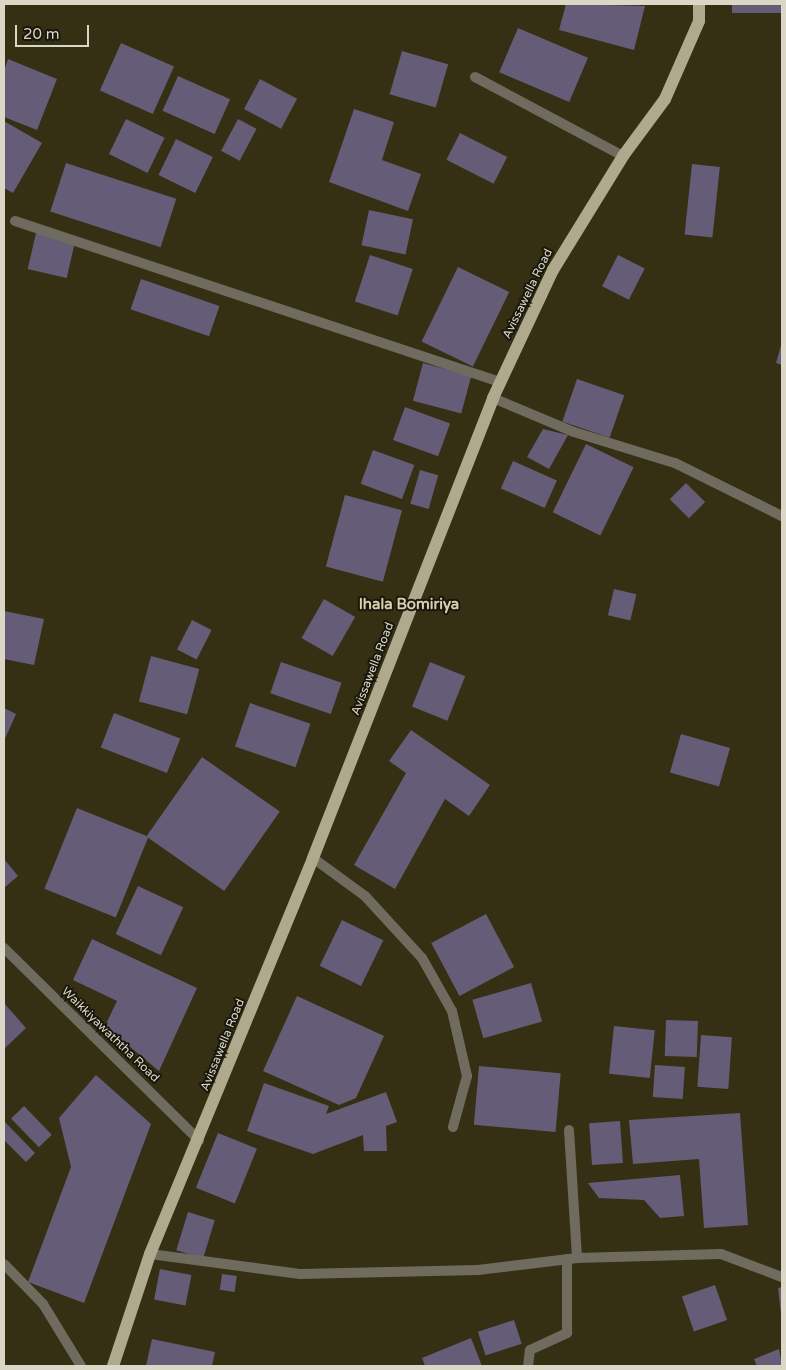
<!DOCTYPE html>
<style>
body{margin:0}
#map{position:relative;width:786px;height:1370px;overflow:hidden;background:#352f13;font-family:"Varela Round",sans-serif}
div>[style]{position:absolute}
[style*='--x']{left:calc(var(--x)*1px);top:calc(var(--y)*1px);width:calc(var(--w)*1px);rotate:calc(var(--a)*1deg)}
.building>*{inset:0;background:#655c77;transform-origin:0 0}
.minor>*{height:10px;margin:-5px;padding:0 5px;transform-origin:5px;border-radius:5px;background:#6f6c5f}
.tertiary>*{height:10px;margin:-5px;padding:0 5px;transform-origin:5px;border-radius:5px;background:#6f6c5f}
.primary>*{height:12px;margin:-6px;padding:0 6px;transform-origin:6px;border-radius:6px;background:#afa98e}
span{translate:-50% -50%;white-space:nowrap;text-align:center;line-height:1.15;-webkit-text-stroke:4px #19170b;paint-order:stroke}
.street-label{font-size:12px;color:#dad7c7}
.quarter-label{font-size:15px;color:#d8d1b0;font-weight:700}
.frame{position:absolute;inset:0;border:5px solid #dad7c7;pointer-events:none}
.scale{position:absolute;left:15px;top:25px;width:74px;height:22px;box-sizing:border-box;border:2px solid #dad7c7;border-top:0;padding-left:6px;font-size:15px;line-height:18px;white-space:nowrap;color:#dad7c7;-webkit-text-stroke:4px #19170b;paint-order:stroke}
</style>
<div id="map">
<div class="building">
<i style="clip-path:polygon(566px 4px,645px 6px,634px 50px,559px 30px)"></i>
<i style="left:732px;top:4px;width:50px;height:9px"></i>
<i style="left:518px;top:28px;width:76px;height:48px;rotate:23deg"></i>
<i style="left:121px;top:43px;width:58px;height:52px;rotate:24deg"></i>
<i style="left:402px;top:51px;width:48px;height:45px;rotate:16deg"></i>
<i style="clip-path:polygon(8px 59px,57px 79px,37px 130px,4px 117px,4px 71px)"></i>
<i style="left:178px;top:76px;width:57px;height:38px;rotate:24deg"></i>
<i style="left:260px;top:79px;width:42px;height:34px;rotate:28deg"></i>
<i style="clip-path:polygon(354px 109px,394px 122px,382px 160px,421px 174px,408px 211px,329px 182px)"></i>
<i style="left:126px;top:119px;width:43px;height:39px;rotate:26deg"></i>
<i style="left:238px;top:119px;width:21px;height:36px;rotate:28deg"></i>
<i style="clip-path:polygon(4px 121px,42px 143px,13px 193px,4px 188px)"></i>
<i style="left:460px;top:133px;width:53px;height:30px;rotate:27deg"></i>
<i style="left:176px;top:139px;width:41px;height:40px;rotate:26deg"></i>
<i style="left:66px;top:163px;width:116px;height:51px;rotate:18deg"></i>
<i style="left:692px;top:164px;width:28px;height:71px;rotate:6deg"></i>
<i style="left:369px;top:210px;width:45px;height:36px;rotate:12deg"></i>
<i style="left:36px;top:233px;width:40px;height:37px;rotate:13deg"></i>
<i style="left:370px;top:255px;width:45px;height:49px;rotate:18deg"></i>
<i style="left:618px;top:255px;width:30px;height:35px;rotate:27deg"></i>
<i style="left:458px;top:267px;width:57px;height:83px;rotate:26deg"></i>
<i style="left:141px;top:279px;width:83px;height:32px;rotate:19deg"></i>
<i style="clip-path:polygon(782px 342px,782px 365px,776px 363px)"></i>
<i style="left:423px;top:363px;width:50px;height:39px;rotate:15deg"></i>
<i style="left:577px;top:379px;width:50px;height:45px;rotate:19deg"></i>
<i style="left:405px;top:407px;width:48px;height:35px;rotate:20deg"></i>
<i style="clip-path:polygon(543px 429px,568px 435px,549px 469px,527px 457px)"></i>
<i style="left:586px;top:444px;width:53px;height:76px;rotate:26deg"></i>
<i style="left:373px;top:450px;width:44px;height:36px;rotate:20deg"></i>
<i style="left:513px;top:461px;width:48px;height:30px;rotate:24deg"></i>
<i style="left:420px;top:470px;width:19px;height:35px;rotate:16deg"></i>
<i style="left:686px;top:483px;width:27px;height:23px;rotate:45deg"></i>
<i style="left:345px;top:495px;width:59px;height:74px;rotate:15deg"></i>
<i style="left:614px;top:589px;width:23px;height:27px;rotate:13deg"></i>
<i style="left:324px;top:599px;width:36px;height:45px;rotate:30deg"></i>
<i style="clip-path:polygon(4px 611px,44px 619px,34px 665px,4px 659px)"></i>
<i style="left:192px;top:620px;width:22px;height:33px;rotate:27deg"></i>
<i style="left:151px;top:656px;width:50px;height:47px;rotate:15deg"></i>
<i style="left:281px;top:662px;width:64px;height:33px;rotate:19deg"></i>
<i style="left:430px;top:662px;width:38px;height:48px;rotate:22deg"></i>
<i style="left:250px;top:703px;width:64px;height:46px;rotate:19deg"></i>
<i style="clip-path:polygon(4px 708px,16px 714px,4px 741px)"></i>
<i style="left:114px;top:713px;width:71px;height:37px;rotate:21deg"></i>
<i style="clip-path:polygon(411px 730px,490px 785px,469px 816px,445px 799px,395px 889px,354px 865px,406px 773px,389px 761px)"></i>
<i style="left:681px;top:734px;width:51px;height:40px;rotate:16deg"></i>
<i style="left:202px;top:757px;width:95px;height:97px;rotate:35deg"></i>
<i style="left:77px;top:808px;width:77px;height:87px;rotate:22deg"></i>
<i style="clip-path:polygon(4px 859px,18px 876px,4px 888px)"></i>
<i style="left:138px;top:886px;width:50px;height:53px;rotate:25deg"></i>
<i style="left:486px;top:914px;width:60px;height:62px;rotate:62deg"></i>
<i style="left:342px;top:920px;width:46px;height:51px;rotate:26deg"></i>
<i style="clip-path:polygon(92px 939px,197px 988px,159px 1071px,105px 1026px,117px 1001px,73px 980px)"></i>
<i style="left:531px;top:983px;width:40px;height:61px;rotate:74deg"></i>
<i style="clip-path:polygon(297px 996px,384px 1036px,356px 1098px,339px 1105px,263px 1071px)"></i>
<i style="clip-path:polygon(4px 1003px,26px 1028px,4px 1049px)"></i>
<i style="left:666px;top:1020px;width:32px;height:36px;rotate:2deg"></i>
<i style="left:614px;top:1026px;width:41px;height:48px;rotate:6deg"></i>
<i style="left:701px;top:1035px;width:31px;height:52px;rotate:4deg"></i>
<i style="left:655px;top:1065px;width:30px;height:32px;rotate:4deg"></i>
<i style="left:479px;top:1066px;width:82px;height:59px;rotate:5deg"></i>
<i style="clip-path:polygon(96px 1075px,151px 1124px,84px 1303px,28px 1282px,71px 1167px,59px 1118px)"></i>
<i style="clip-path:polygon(264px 1083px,329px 1106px,326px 1114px,386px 1092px,397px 1122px,386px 1126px,387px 1151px,364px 1151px,363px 1135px,313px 1154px,247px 1131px)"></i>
<i style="left:24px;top:1106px;width:40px;height:18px;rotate:46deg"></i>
<i style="clip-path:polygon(740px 1113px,748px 1225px,704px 1228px,699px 1159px,633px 1164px,629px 1120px)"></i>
<i style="clip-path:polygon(4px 1121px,35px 1153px,26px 1162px,4px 1140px)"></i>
<i style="left:620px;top:1121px;width:42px;height:31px;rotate:86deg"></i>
<i style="left:218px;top:1133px;width:42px;height:59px;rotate:22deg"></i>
<i style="clip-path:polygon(680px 1175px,684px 1216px,660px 1218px,644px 1200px,599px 1198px,588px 1183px)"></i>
<i style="left:188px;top:1212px;width:28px;height:40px;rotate:17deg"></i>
<i style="left:160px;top:1269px;width:32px;height:31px;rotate:11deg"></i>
<i style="left:222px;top:1274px;width:15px;height:16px;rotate:8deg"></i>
<i style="left:715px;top:1285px;width:37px;height:35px;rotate:71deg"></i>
<i style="clip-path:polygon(782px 1287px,782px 1314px,781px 1314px,778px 1288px)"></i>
<i style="left:514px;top:1320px;width:25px;height:38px;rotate:72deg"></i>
<i style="clip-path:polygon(471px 1338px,482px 1366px,425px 1366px,422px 1358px)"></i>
<i style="clip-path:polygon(152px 1339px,215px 1352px,212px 1366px,146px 1366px)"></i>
<i style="clip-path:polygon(779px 1349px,782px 1366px,757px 1366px,754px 1359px)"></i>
</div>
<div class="minor">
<i style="--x:475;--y:77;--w:168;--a:28.1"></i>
<i style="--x:15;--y:221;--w:511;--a:18.36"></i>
<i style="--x:493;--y:398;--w:88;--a:22.8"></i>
<i style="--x:574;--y:432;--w:106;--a:17.1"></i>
<i style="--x:675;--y:463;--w:119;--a:26.4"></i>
<i style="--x:313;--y:858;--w:64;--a:36.2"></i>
<i style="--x:365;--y:896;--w:84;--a:47.4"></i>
<i style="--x:422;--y:958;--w:61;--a:60.5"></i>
<i style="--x:452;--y:1011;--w:67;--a:77"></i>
<i style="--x:467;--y:1076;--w:53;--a:105.4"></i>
<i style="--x:569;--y:1130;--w:128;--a:86.4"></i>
<i style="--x:150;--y:1254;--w:151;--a:7.6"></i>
<i style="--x:300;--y:1274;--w:178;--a:-1.3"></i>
<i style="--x:478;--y:1270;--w:100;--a:-6.9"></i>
<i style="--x:577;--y:1258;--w:144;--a:-1.6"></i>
<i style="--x:721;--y:1254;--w:65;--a:20.7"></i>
<i style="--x:4;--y:1264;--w:56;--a:45.7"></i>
<i style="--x:43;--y:1304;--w:73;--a:58.5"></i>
<i style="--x:528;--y:1366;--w:16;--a:-83"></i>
<i style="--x:530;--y:1350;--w:41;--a:-24.7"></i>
<i style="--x:567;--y:1333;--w:74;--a:-90"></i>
</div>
<div class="tertiary">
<i style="--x:4;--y:948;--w:274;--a:44.6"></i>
</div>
<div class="primary">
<i style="--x:113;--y:1366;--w:118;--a:-71.7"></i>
<i style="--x:150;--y:1254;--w:428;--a:-67.6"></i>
<i style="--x:313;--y:858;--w:494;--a:-68.6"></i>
<i style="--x:493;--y:398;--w:141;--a:-64.9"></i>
<i style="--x:553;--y:270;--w:134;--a:-58.4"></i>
<i style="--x:623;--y:156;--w:71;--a:-53.6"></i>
<i style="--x:665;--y:99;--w:85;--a:-66.4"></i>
<i style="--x:699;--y:21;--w:17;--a:-90"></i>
</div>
<div class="street-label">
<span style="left:528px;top:294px;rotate:-64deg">Avissawella Road</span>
<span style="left:373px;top:669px;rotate:-69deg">Avissawella Road</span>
<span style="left:110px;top:1035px;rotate:44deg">Waikkiyawaththa Road</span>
<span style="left:223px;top:1045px;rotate:-68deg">Avissawella Road</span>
</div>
<div class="quarter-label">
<span style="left:409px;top:605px">Ihala Bomiriya</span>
</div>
<div class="frame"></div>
<div class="scale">20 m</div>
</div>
